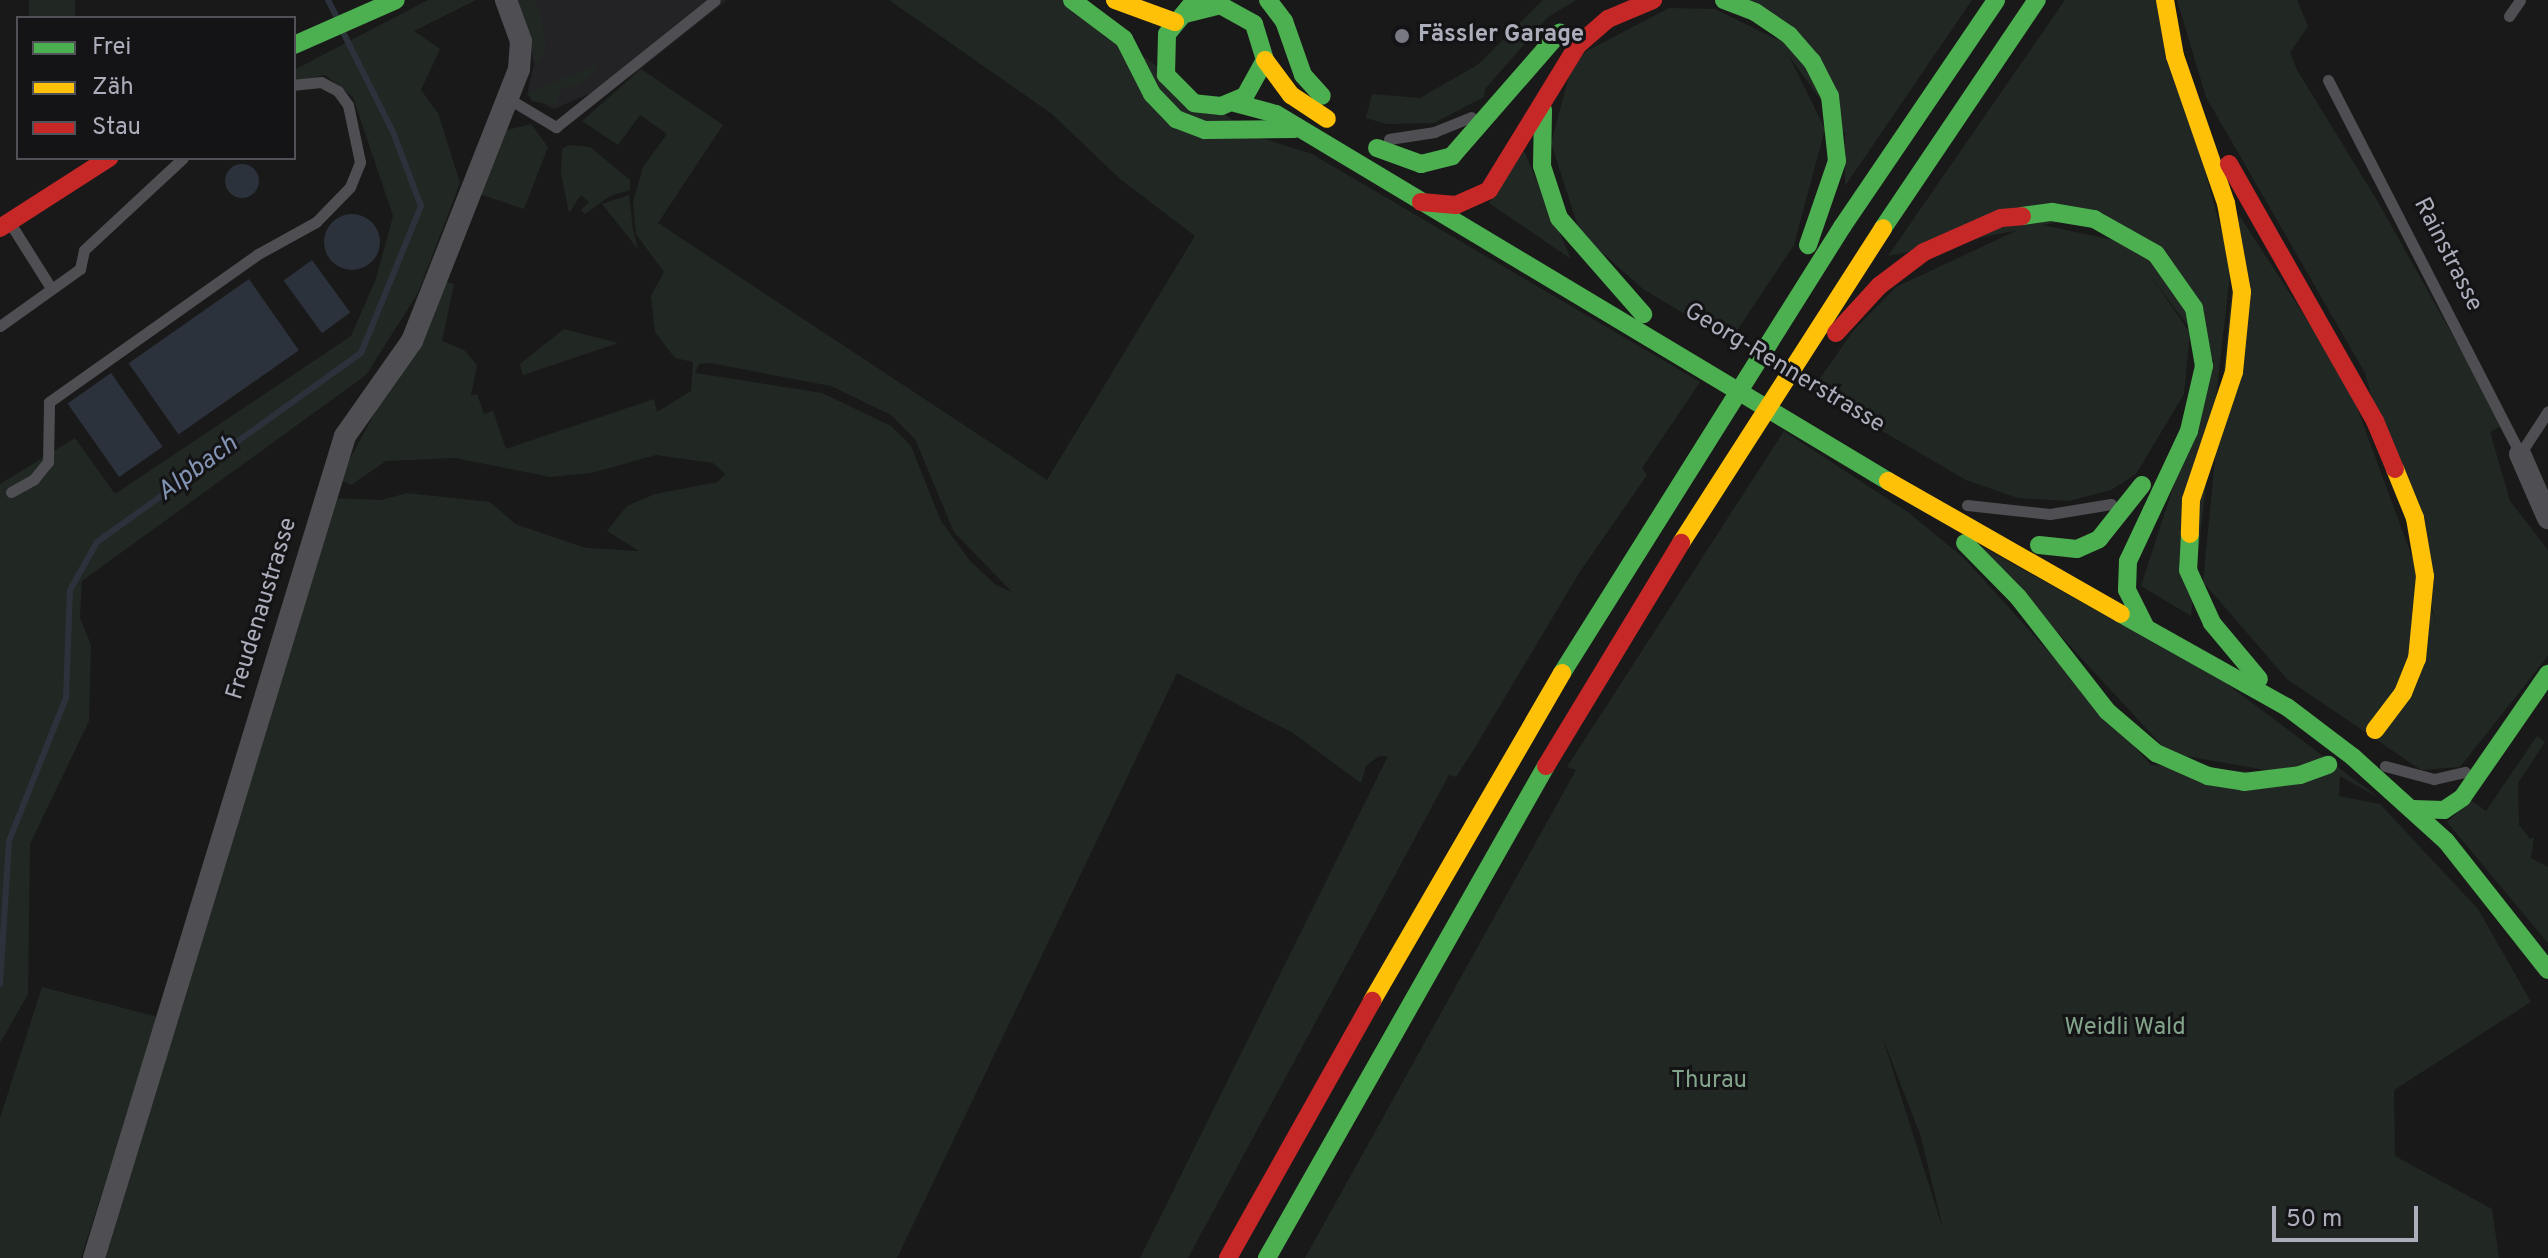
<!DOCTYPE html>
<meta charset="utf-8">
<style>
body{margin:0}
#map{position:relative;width:2548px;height:1258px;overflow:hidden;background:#191919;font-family:Overpass,sans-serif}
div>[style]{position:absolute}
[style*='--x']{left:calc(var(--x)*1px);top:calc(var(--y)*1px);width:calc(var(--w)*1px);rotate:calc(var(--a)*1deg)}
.built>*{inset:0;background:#232325}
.green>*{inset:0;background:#212823;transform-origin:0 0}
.water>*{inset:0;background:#2c323b;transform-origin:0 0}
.round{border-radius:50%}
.stream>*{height:6px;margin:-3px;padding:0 3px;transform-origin:3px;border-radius:3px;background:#2c323b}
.lane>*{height:11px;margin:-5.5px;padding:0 5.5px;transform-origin:5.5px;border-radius:5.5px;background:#4f4f53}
.street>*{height:22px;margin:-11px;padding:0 11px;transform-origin:11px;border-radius:11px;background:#4f4f53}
.fast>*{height:18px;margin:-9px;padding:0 9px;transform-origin:9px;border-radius:9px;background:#4caf50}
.slow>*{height:18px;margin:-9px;padding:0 9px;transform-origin:9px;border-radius:9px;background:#ffc107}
.jam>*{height:18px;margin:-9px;padding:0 9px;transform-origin:9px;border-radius:9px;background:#c62828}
.dots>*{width:22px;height:22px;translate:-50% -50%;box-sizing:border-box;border:4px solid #141315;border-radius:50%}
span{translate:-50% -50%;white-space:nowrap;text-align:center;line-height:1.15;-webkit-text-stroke:6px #141315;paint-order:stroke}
.poi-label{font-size:24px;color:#abadba;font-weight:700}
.left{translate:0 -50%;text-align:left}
.street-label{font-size:24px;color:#abadba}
.park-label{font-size:24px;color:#82a48a}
.water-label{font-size:26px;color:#8394b4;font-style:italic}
.legend{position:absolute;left:16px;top:16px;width:280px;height:144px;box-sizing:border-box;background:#141315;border:2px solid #505157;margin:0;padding:10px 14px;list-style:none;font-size:24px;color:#abadba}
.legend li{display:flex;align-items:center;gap:16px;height:40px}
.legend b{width:40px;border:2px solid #505157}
.scale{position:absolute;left:2272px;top:1206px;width:146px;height:36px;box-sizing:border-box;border:4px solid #abadba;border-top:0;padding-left:10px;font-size:24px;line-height:28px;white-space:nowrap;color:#abadba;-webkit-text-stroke:6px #141315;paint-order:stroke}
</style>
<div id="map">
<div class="built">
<i style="clip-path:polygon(518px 0,727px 0,633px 75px,554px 109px,527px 95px,534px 64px)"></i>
</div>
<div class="green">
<i style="left:29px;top:0;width:46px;height:18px"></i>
<i style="clip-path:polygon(428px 0,476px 0,414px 31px,440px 49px,421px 90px,438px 113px,460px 183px,418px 293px,366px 375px,82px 581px,80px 618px,91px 645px,89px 721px,30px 844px,28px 994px,0 1043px,0 484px,75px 438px,115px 494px,351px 336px,376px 279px,393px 216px,353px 97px,325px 75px,294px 81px,294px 70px)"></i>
<i style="clip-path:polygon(518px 0,533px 0,540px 10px,546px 48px,537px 65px)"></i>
<i style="clip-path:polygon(evenodd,889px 0,1064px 0,1255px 136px,1312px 154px,1700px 382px,1642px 468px,1647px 475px,1579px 573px,1477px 744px,1456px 777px,1449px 775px,1188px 1258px,1140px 1258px,1388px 756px,1379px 756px,1366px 766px,1361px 783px,1293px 733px,1177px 673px,897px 1258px,106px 1258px,332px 498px,381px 500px,407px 493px,490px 502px,515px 524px,586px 548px,639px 551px,607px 531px,627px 506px,655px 494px,718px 482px,725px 474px,713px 463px,656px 455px,591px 473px,550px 477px,455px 458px,386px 461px,351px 485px,339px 479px,446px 282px,454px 284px,442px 341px,464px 350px,477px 365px,471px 396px,477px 394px,484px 414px,493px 411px,506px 449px,654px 399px,657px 412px,691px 391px,693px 362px,675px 358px,655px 332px,651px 296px,664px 272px,636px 234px,633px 202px,643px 167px,667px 134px,640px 115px,618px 145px,582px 121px,641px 69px,723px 125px,658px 223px,1047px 480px,1195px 236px,1120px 179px,1052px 114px,889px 0,710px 363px,831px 386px,891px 415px,915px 439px,954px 532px,1012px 592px,996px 585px,970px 561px,941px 521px,911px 446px,891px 426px,822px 393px,695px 373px,699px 364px,710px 363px)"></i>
<i style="clip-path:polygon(1543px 0,1576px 0,1548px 17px,1485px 89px,1484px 97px,1434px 123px,1387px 124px,1366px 118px,1372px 94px,1420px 98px,1479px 64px)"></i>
<i style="clip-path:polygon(1749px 0,1972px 0,1845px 186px,1845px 134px)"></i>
<i style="clip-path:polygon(2065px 0,2158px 0,2231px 266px,2191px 616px,2141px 586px,2214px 361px,2104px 213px,1888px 256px)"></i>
<i style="clip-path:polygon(2177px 0,2297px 0,2308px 26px,2290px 53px,2297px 70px,2378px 202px,2503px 425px,2490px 432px,2510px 501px,2548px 550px,2548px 656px,2460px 767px,2421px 770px,2287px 679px,2203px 582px,2239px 215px,2348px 383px,2437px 625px,2365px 373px,2206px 97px)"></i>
<i style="clip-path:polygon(1669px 8px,1715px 9px,1782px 42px,1825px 129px,1794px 245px,1730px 341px,1643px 289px,1580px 233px,1551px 143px,1570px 72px,1585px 52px)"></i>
<i style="clip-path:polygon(594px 66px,595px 72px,579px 85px,560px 89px,557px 106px,532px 101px,528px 93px)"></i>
<i style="clip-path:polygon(531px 124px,548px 147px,524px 209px,479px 194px,507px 130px)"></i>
<i style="clip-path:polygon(569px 145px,590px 147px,630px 180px,630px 190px,610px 196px,585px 214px,581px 210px,589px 202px,581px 195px,569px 213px,561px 173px,562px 149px)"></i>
<i style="clip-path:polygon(1524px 151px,1571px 259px,1489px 203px)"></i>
<i style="clip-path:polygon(629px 195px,633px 230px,638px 249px,602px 204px)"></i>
<i style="clip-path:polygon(2033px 223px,2128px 243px,2190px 333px,2184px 394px,2136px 474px,2111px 490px,2069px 501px,2018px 498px,1966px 480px,1812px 390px,1853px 331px,1896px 287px)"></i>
<i style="clip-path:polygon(564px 329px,618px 343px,523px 375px,520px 364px)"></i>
<i style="clip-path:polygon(evenodd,1784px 431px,1909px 513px,1964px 558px,2151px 765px,2288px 774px,2169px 753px,1974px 542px,2227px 684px,2379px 798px,2340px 776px,2339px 796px,2380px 804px,2478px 909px,2531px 1002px,2394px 1090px,2395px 1156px,2492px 1209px,2499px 1258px,1305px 1258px,1576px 770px,1567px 767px,1784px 431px,1882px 1036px,1920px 1134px,1942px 1224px,1941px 1223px,1882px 1036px)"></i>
<i style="clip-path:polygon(2537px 736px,2545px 742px,2518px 783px,2519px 825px,2530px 839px,2534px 837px,2531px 858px,2548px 867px,2548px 943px,2447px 822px,2471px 800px,2486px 811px)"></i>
<i style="clip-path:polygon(42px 987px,158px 1017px,81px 1258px,0 1258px,0 1118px)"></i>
</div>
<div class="water">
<i class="round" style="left:225px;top:164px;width:34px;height:34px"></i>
<i class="round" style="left:324px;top:214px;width:56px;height:56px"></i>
<i style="left:312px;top:260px;width:65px;height:35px;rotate:54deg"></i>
<i style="left:249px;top:279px;width:87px;height:147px;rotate:55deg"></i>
<i style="left:111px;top:373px;width:90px;height:53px;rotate:55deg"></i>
</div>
<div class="stream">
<i style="--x:328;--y:0;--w:20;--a:63"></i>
<i style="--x:0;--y:984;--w:143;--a:-86.4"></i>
<i style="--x:9;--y:841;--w:154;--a:-68.3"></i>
<i style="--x:66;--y:698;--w:108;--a:-87.9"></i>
<i style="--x:70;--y:590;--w:55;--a:-60.6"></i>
<i style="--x:97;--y:542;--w:325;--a:-35.6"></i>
<i style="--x:361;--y:353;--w:159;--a:-67.8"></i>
<i style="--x:421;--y:206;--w:79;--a:-110.7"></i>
<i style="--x:393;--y:132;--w:112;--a:-116.6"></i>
</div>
<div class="lane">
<i style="--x:2509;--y:16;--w:19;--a:-55"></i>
<i style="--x:2328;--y:80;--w:420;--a:62.8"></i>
<i style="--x:509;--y:99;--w:55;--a:30.8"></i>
<i style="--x:556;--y:127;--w:203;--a:-38.6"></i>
<i style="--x:1389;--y:139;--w:46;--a:-8.8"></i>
<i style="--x:1434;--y:132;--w:40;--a:-22"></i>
<i style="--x:10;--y:223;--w:77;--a:57.8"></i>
<i style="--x:0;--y:326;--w:98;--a:-35.5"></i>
<i style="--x:80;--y:269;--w:19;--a:-78"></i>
<i style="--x:84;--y:250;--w:135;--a:-42.9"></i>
<i style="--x:2520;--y:454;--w:51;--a:-56.9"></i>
<i style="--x:11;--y:492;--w:26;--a:-29"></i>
<i style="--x:34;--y:479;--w:22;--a:-51"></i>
<i style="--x:48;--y:462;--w:60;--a:-89"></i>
<i style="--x:49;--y:402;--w:256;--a:-35.3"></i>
<i style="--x:258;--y:254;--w:66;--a:-28.9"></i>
<i style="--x:316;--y:222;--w:49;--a:-45.8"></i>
<i style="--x:350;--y:187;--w:27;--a:-68"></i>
<i style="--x:360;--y:162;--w:58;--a:-101.9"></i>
<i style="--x:348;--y:105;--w:17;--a:-126"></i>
<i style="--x:338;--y:91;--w:19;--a:-152"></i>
<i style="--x:321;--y:82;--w:27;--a:174"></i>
<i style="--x:1967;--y:505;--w:83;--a:6.2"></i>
<i style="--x:2050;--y:514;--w:62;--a:-9.3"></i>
<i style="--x:2385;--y:766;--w:51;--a:14.9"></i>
<i style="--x:2434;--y:779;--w:32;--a:-13"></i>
</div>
<div class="street">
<i style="--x:2520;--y:454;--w:70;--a:66.4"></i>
<i style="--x:94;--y:1258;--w:859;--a:-73.02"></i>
<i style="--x:345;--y:436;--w:116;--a:-54.8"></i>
<i style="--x:412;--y:341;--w:292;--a:-68.5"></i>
<i style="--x:519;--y:69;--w:28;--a:-86"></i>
<i style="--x:521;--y:41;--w:44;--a:-110.1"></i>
</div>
<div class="fast">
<i style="--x:1072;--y:0;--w:65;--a:36.9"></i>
<i style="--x:1124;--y:39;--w:62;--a:63"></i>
<i style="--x:1152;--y:94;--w:35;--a:46"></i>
<i style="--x:1176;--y:119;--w:31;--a:21"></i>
<i style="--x:1205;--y:130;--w:90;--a:-0.6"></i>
<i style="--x:1268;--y:0;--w:26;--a:53"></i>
<i style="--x:1284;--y:21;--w:57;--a:70.6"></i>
<i style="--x:1303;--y:75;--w:28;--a:48"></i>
<i style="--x:1724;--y:0;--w:33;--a:21"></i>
<i style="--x:1755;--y:12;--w:41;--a:34.1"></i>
<i style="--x:1789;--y:35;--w:35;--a:49"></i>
<i style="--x:1812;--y:61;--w:39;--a:63"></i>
<i style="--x:1830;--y:96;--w:65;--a:83.9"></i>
<i style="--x:1837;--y:161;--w:89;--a:109"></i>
<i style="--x:1185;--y:14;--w:36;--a:-14"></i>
<i style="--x:1220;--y:5;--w:39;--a:29"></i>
<i style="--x:1254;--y:24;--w:38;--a:73"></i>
<i style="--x:1265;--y:60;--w:41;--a:119.1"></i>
<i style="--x:1245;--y:96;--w:26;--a:157"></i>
<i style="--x:1221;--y:106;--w:27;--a:-174"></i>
<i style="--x:1194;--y:103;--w:40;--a:-135"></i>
<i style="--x:1166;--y:75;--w:41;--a:-88.6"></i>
<i style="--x:1167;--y:34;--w:44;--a:-50.5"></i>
<i style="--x:294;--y:45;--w:111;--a:-23.8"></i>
<i style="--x:1235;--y:103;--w:42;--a:15"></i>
<i style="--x:1276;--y:114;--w:714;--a:30.95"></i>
<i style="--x:1543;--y:110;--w:56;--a:91"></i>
<i style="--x:1542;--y:166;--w:55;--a:71.9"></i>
<i style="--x:1559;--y:218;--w:128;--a:48.8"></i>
<i style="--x:1377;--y:148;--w:47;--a:20"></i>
<i style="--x:1421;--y:164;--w:32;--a:-14"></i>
<i style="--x:1452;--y:156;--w:164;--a:-48.9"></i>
<i style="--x:2022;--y:216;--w:30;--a:-8"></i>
<i style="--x:2052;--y:212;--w:43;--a:9.5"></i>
<i style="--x:2094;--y:219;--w:71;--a:29.4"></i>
<i style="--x:2156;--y:254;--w:66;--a:54.9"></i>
<i style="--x:2194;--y:308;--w:59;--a:80.2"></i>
<i style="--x:2204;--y:366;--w:67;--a:103"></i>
<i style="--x:2189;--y:431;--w:144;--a:115.1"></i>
<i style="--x:2128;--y:561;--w:29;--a:92"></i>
<i style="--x:2127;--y:590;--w:40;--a:63.4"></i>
<i style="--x:1883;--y:228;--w:275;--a:-56"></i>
<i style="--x:2190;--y:534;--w:36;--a:93"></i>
<i style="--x:2188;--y:570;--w:58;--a:65.6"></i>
<i style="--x:2212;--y:623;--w:73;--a:50"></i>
<i style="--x:1965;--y:543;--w:76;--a:45.5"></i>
<i style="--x:2018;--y:597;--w:145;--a:52"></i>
<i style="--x:2107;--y:711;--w:65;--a:40.6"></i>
<i style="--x:2156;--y:753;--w:57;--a:23.9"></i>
<i style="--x:2208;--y:776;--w:36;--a:9"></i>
<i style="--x:2244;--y:782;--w:56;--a:-7.1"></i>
<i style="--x:2300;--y:775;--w:30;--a:-20"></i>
<i style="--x:2039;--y:545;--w:38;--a:6"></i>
<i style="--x:2077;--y:549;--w:24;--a:-24"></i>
<i style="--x:2099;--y:539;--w:69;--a:-51.5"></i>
<i style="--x:2121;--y:614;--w:190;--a:29.3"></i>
<i style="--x:2287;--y:707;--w:83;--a:37.1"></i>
<i style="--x:2353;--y:757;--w:125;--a:42.1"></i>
<i style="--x:2446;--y:841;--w:164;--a:51.7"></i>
<i style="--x:1562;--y:673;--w:527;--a:-57.88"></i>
<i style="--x:1842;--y:227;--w:274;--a:-55.8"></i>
<i style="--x:2413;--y:809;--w:31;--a:2"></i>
<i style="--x:2444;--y:810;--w:22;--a:-34"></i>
<i style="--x:2462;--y:798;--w:151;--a:-55.3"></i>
<i style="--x:1267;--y:1258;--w:566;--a:-60.44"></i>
</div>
<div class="slow">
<i style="--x:1115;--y:0;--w:64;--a:20.1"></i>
<i style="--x:2165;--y:0;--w:57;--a:79.9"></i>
<i style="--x:2175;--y:56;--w:156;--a:70.9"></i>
<i style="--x:2226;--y:203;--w:90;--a:79.8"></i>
<i style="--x:2242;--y:292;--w:80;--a:95.7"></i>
<i style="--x:2234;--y:372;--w:135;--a:108.6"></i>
<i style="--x:2191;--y:500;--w:34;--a:92"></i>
<i style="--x:1265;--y:60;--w:44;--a:53.4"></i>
<i style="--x:1291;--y:95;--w:43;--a:33.7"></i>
<i style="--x:1888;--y:481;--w:268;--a:29.7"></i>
<i style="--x:1681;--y:543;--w:374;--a:-57.3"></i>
<i style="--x:2375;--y:730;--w:46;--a:-52.9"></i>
<i style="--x:2403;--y:693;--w:37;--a:-68"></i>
<i style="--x:2417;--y:659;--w:83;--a:-84.5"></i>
<i style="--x:2425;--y:576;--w:59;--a:-99.8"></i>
<i style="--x:2415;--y:518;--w:53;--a:-112.2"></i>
<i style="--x:1372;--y:1001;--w:379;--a:-59.9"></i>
</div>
<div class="jam">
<i style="--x:2229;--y:164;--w:296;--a:60.4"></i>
<i style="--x:2375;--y:421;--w:52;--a:67.4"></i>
<i style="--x:1421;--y:202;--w:35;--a:5"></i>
<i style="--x:1456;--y:205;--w:36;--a:-24"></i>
<i style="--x:1489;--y:190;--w:170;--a:-58.5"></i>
<i style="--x:1578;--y:45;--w:40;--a:-41"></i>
<i style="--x:1608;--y:19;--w:49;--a:-22.9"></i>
<i style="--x:0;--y:228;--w:130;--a:-32.7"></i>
<i style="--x:1836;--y:333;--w:64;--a:-47.5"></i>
<i style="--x:1879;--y:286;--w:56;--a:-37.1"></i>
<i style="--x:1924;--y:252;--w:84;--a:-23.8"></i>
<i style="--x:2001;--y:218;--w:21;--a:-5"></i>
<i style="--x:1546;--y:766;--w:261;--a:-58.8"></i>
<i style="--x:1228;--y:1258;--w:295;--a:-60.7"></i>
</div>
<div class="dots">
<i style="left:1402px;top:36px;background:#787982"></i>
</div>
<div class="poi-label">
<span class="left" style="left:1418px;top:36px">Fässler Garage</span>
</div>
<div class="street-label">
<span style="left:2447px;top:255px;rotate:63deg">Rainstrasse</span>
<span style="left:1784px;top:369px;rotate:31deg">Georg-Rennerstrasse</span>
<span style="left:263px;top:609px;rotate:-73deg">Freudenaustrasse</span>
</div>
<div class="park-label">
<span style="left:2125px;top:1029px">Weidli Wald</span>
<span style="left:1709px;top:1082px">Thurau</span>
</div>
<div class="water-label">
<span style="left:198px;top:469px;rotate:-36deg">Alpbach</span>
</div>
<ul class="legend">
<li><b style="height:10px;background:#4caf50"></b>Frei</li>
<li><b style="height:10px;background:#ffc107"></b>Zäh</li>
<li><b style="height:10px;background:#c62828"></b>Stau</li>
</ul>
<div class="scale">50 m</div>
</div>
